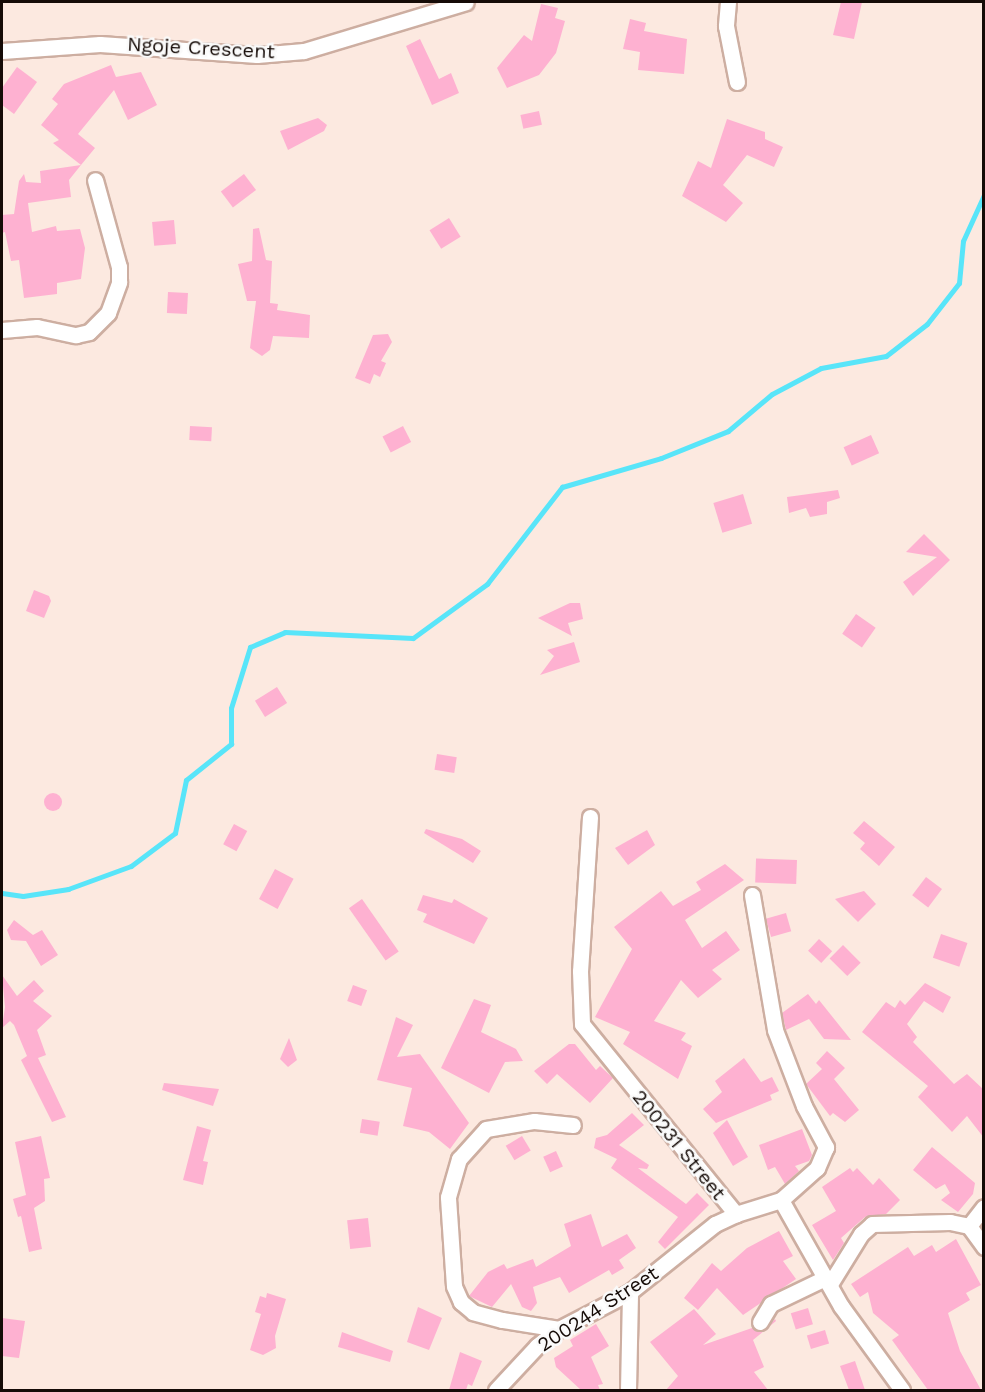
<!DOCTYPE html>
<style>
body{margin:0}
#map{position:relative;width:985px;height:1392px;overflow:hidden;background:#fce9e0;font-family:"Work Sans",sans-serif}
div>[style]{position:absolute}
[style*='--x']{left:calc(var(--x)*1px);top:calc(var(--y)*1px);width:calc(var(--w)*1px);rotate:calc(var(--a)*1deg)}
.stream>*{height:5px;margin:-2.5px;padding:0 2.5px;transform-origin:2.5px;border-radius:2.5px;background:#58e5f9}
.building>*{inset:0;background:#feb1d1;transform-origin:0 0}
.round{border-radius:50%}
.roads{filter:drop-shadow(2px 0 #cdaea1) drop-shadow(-2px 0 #cdaea1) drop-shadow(0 2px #cdaea1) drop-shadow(0 -2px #cdaea1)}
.minor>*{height:15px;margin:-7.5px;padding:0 7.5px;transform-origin:7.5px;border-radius:7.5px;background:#fff}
span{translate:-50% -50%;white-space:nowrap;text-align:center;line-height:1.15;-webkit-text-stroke:5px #fafafa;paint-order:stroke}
.street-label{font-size:20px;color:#150b07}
.frame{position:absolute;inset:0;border:3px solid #150b07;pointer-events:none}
</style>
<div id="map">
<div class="stream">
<i style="--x:2;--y:893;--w:21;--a:8"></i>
<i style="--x:23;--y:896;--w:46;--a:-8.8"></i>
<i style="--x:68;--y:889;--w:67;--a:-20.1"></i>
<i style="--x:131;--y:866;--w:55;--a:-36.9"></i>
<i style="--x:175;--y:833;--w:54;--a:-78.3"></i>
<i style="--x:186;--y:780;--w:58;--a:-38.7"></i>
<i style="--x:231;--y:744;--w:36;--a:-90"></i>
<i style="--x:231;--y:708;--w:64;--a:-72.7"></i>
<i style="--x:250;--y:647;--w:38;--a:-23"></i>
<i style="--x:285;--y:632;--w:128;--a:2.7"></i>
<i style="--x:413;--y:638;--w:92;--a:-36.1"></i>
<i style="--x:487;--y:584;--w:123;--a:-52.3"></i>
<i style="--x:562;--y:487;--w:103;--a:-16.3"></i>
<i style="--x:661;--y:458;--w:72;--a:-21.9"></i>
<i style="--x:728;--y:431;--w:57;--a:-40.1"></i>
<i style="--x:772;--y:394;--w:55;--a:-28"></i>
<i style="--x:821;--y:368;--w:66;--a:-10.5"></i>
<i style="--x:886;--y:356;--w:52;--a:-38"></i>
<i style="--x:927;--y:324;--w:52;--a:-52"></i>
<i style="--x:959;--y:283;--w:42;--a:-84.6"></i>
<i style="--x:963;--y:241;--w:51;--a:-65.5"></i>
</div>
<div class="building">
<i style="clip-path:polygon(841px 2px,862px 2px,854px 39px,833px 35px)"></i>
<i style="clip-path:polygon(541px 4px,558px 8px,555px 18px,565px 21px,556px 53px,539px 75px,507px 88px,497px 68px,524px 35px,532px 41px)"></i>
<i style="clip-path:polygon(630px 19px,646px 23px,644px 31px,687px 39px,684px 74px,638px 70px,640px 52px,623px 49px)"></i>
<i style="clip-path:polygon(420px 39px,439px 79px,451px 73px,459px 93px,432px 105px,406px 46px)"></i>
<i style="clip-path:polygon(111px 65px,116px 77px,141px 72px,157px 105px,128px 120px,114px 90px,78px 134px,95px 148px,81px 165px,53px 143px,59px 140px,41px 125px,58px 104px,52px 99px,64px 84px)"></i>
<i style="clip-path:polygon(17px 67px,37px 82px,14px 114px,2px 105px,2px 88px)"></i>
<i style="left:539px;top:111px;width:14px;height:19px;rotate:78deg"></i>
<i style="clip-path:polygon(318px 118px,327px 125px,324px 131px,288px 150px,280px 131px)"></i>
<i style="clip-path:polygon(727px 119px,765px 132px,765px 139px,783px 147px,774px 167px,747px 155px,723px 185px,743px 203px,726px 222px,682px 196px,698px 161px,711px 168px)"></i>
<i style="clip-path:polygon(81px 165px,69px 180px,71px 197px,28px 203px,32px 232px,56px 226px,57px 231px,80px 229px,85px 248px,81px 279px,57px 283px,57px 294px,24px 298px,19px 260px,11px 261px,5px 232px,2px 233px,2px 215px,14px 214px,19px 181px,24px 174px,26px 182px,41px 183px,40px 171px)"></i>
<i style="left:244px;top:174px;width:20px;height:29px;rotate:53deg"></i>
<i style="left:449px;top:218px;width:22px;height:23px;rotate:58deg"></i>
<i style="left:174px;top:220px;width:24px;height:22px;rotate:85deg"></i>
<i style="clip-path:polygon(259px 228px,266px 260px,272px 261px,270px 303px,278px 304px,277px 310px,310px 315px,309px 338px,273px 336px,270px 350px,262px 356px,250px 348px,256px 301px,247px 301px,238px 264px,252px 261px,253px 229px)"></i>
<i style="left:168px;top:292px;width:20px;height:21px;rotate:3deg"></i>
<i style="clip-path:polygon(388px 334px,392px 342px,381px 361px,386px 363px,380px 377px,374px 374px,370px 384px,355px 378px,373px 335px)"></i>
<i style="left:190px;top:426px;width:22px;height:14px;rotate:3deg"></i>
<i style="left:403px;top:426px;width:18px;height:23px;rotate:63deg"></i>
<i style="left:871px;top:435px;width:20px;height:30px;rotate:66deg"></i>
<i style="clip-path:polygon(838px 490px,840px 498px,827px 502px,827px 514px,810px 517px,806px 508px,789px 513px,787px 497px)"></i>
<i style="left:743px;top:494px;width:31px;height:31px;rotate:73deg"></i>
<i style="clip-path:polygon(924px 534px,950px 560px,913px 596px,903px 582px,937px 557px,906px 552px)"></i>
<i style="clip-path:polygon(34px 590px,49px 596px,51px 601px,44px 618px,26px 611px)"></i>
<i style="clip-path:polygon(570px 603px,580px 603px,583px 619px,568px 623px,572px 636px,538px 618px)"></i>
<i style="left:856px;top:614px;width:24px;height:24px;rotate:35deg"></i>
<i style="clip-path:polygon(574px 642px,580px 662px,540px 675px,554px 656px,547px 650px)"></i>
<i style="left:277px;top:687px;width:19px;height:26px;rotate:58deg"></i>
<i style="left:437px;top:754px;width:20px;height:16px;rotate:9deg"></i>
<i class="round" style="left:44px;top:793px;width:18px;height:18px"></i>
<i style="clip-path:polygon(864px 821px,895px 847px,879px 866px,860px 849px,865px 843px,853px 833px)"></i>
<i style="left:234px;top:824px;width:15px;height:23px;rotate:28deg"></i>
<i style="clip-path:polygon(426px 829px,462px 839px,481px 851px,473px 863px,424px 833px)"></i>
<i style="clip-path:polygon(647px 830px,655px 845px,628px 865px,615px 848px)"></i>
<i style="left:797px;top:860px;width:24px;height:41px;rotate:92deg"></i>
<i style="clip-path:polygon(725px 864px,744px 880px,685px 920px,702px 948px,726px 931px,740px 950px,712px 970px,722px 979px,698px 998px,681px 980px,654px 1021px,686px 1033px,681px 1040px,692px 1046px,678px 1079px,623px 1044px,630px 1032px,595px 1017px,632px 949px,614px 927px,661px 891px,673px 906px,701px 890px,696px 882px)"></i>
<i style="left:275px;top:869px;width:21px;height:34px;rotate:28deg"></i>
<i style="left:926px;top:877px;width:20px;height:23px;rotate:37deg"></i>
<i style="clip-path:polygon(864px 891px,876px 904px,858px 922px,835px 899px)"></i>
<i style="clip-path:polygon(423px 895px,452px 903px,454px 899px,488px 918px,474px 944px,423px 922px,427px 914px,417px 910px)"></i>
<i style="left:362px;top:899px;width:64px;height:16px;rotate:55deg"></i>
<i style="left:786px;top:913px;width:19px;height:21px;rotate:74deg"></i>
<i style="clip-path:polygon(14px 920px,33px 935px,42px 930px,58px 955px,41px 966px,26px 941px,11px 940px,7px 930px)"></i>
<i style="left:941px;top:934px;width:28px;height:25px;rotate:19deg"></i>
<i style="left:819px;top:939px;width:18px;height:16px;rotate:43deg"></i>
<i style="left:843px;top:945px;width:25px;height:19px;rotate:45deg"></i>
<i style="clip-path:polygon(2px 975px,17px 996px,34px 980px,44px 991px,33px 1001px,52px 1016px,37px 1030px,46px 1055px,38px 1058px,66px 1117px,52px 1122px,21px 1060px,27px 1056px,14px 1025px,10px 1021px,2px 1028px,5px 1007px)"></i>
<i style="clip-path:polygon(925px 983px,951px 997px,943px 1013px,924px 1001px,907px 1024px,917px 1037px,913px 1042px,954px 1084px,967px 1074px,984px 1090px,984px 1138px,967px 1116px,952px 1132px,918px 1097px,928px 1086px,862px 1032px,886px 1002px,895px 1008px,900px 1000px,905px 1005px)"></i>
<i style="left:353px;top:985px;width:15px;height:17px;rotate:20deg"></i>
<i style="clip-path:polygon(808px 994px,816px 1004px,819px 1000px,851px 1040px,824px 1039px,809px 1019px,786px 1030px,782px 1013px)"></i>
<i style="clip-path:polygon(474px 999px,491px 1005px,481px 1032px,516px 1049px,523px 1061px,505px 1062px,489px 1093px,441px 1068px)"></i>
<i style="clip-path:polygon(396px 1017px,413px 1025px,397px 1057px,420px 1054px,469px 1123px,450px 1149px,429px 1132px,403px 1126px,412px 1088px,377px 1080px)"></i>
<i style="clip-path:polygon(289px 1038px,297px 1060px,288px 1067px,280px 1059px)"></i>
<i style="clip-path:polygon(569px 1044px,575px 1044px,596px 1070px,600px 1066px,613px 1078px,590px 1103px,557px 1074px,547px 1084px,534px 1071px)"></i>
<i style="clip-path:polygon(827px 1051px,845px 1068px,834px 1079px,859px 1110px,845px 1122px,833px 1113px,830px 1116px,806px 1084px,822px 1069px,816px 1063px)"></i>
<i style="clip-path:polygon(744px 1058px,761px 1082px,772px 1077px,779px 1091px,770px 1095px,772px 1100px,716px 1123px,703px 1109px,722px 1092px,715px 1081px)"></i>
<i style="clip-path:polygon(164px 1083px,219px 1089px,213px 1106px,162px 1090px)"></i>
<i style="clip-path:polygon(632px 1113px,644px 1125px,619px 1145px,649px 1165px,647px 1169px,638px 1168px,686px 1204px,697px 1193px,709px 1205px,665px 1249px,658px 1242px,678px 1217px,611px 1168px,617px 1159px,594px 1148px,596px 1138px,607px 1135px)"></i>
<i style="left:362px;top:1119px;width:18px;height:14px;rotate:9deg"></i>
<i style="clip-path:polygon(727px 1120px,748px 1157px,733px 1166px,713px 1133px)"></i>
<i style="clip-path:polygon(197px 1126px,211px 1130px,203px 1161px,208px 1162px,203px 1185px,183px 1180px)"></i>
<i style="clip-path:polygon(802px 1129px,812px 1155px,809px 1161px,795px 1166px,799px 1171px,785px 1184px,775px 1167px,768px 1170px,759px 1145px)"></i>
<i style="clip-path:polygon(41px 1136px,50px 1178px,44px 1179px,45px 1201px,34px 1208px,42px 1249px,29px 1252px,21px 1216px,18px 1217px,13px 1199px,26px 1195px,15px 1142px)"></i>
<i style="left:522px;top:1136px;width:17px;height:19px;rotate:59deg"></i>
<i style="clip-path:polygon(932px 1147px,975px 1183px,973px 1194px,958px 1212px,941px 1200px,950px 1193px,945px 1184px,936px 1189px,913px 1170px)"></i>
<i style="left:556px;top:1151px;width:17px;height:14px;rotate:66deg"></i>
<i style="clip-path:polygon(850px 1168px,853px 1172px,857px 1168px,873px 1185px,879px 1178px,900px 1200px,886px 1214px,865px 1217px,841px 1238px,844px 1243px,833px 1260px,812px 1225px,836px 1211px,822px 1187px)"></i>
<i style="clip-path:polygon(591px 1214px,602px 1247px,627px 1234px,636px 1248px,619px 1260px,624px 1268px,612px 1275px,609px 1270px,569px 1293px,560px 1277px,533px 1287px,537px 1303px,531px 1311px,522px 1307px,511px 1284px,492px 1307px,469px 1296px,488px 1272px,504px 1264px,507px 1269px,533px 1259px,536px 1267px,571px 1246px,564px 1224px)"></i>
<i style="left:368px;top:1218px;width:29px;height:21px;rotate:84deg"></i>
<i style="clip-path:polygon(779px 1231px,793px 1256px,783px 1261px,796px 1279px,743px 1315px,717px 1288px,698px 1310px,684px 1298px,712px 1263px,721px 1271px,747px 1248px)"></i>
<i style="clip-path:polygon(956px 1239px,981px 1285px,966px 1293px,970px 1300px,948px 1313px,960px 1351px,981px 1390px,928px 1390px,892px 1340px,899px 1335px,873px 1313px,868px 1292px,860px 1297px,851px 1284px,908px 1247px,914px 1256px,932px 1245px,936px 1252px)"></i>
<i style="clip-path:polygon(267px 1293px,286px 1299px,275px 1336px,276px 1348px,263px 1355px,250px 1350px,261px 1314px,255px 1312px,260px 1296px,266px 1298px)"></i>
<i style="clip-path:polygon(418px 1307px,442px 1318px,429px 1350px,407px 1342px)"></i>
<i style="left:808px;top:1308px;width:17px;height:18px;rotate:73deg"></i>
<i style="clip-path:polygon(694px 1309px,716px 1334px,703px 1345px,752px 1328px,764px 1331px,775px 1319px,776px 1321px,753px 1340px,764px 1367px,754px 1372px,768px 1390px,666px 1390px,678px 1376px,650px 1342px)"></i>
<i style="clip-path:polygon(2px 1318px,25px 1321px,19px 1358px,2px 1356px)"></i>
<i style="clip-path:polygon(596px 1324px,609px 1346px,591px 1357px,603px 1384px,598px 1385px,600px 1390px,581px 1390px,556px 1367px,554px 1358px,573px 1346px,570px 1340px)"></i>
<i style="left:825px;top:1330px;width:14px;height:19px;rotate:73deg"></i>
<i style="clip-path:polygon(342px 1332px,393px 1351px,390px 1362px,338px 1347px)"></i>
<i style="clip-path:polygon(460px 1352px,482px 1361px,472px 1386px,468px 1384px,466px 1390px,449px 1390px)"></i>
<i style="clip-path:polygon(855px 1361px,865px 1390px,849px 1390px,840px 1366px)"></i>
</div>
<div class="roads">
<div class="minor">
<i style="--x:728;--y:2;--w:24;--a:95"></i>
<i style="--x:726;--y:26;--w:57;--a:78.9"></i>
<i style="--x:2;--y:51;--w:98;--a:-4.1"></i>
<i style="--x:100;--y:44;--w:157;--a:4"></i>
<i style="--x:257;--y:55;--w:47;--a:-4.9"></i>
<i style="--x:304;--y:51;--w:169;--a:-16.8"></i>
<i style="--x:2;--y:330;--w:35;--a:-5"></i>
<i style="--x:37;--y:327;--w:40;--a:12"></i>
<i style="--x:76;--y:335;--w:13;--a:-13"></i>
<i style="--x:89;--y:332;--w:27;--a:-45"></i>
<i style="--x:108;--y:313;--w:33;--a:-70"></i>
<i style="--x:119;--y:282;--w:15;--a:-90"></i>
<i style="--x:119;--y:267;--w:90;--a:-105.4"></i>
<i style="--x:590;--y:817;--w:154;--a:93.7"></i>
<i style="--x:580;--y:971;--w:53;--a:87.8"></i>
<i style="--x:582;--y:1024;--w:245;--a:51"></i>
<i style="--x:736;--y:1214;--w:47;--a:-17.3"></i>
<i style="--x:781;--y:1200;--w:122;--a:60.5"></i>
<i style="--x:841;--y:1306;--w:104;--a:54"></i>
<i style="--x:752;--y:895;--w:137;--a:80.3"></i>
<i style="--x:775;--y:1030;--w:81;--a:69.1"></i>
<i style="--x:804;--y:1106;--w:47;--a:61.8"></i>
<i style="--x:826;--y:1147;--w:23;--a:113"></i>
<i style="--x:817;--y:1168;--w:48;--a:138.4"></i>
<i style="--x:969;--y:1226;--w:24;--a:-52"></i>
<i style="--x:830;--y:1284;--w:59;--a:-58.2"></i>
<i style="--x:861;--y:1234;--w:15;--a:-42"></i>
<i style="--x:872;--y:1224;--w:78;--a:-1.5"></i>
<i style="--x:950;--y:1222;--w:19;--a:12"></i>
<i style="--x:969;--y:1226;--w:26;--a:54"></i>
<i style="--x:760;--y:1322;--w:21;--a:-59"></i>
<i style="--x:771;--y:1304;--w:60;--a:-25.7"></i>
<i style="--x:559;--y:1329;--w:58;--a:-171"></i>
<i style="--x:502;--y:1320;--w:30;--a:-165"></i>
<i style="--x:473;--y:1312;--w:16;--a:-140"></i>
<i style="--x:461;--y:1302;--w:17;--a:-114"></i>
<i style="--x:454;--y:1286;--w:89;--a:-93.9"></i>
<i style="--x:448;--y:1197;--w:40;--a:-74"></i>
<i style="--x:459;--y:1159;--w:40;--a:-48"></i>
<i style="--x:486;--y:1129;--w:49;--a:-9.5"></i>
<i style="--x:534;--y:1121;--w:39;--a:6"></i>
<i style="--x:496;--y:1390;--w:60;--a:-47"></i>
<i style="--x:537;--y:1346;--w:28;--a:-38"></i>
<i style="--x:559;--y:1329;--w:80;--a:-27.5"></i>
<i style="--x:630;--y:1292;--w:109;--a:-38.7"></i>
<i style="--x:715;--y:1224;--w:23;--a:-25"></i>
<i style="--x:628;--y:1390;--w:98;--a:-88.8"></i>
</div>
</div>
<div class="street-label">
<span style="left:201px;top:48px;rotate:3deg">Ngoje Crescent</span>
<span style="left:679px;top:1145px;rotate:51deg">200231 Street</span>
<span style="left:598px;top:1309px;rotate:-33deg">200244 Street</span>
</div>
<div class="frame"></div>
</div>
